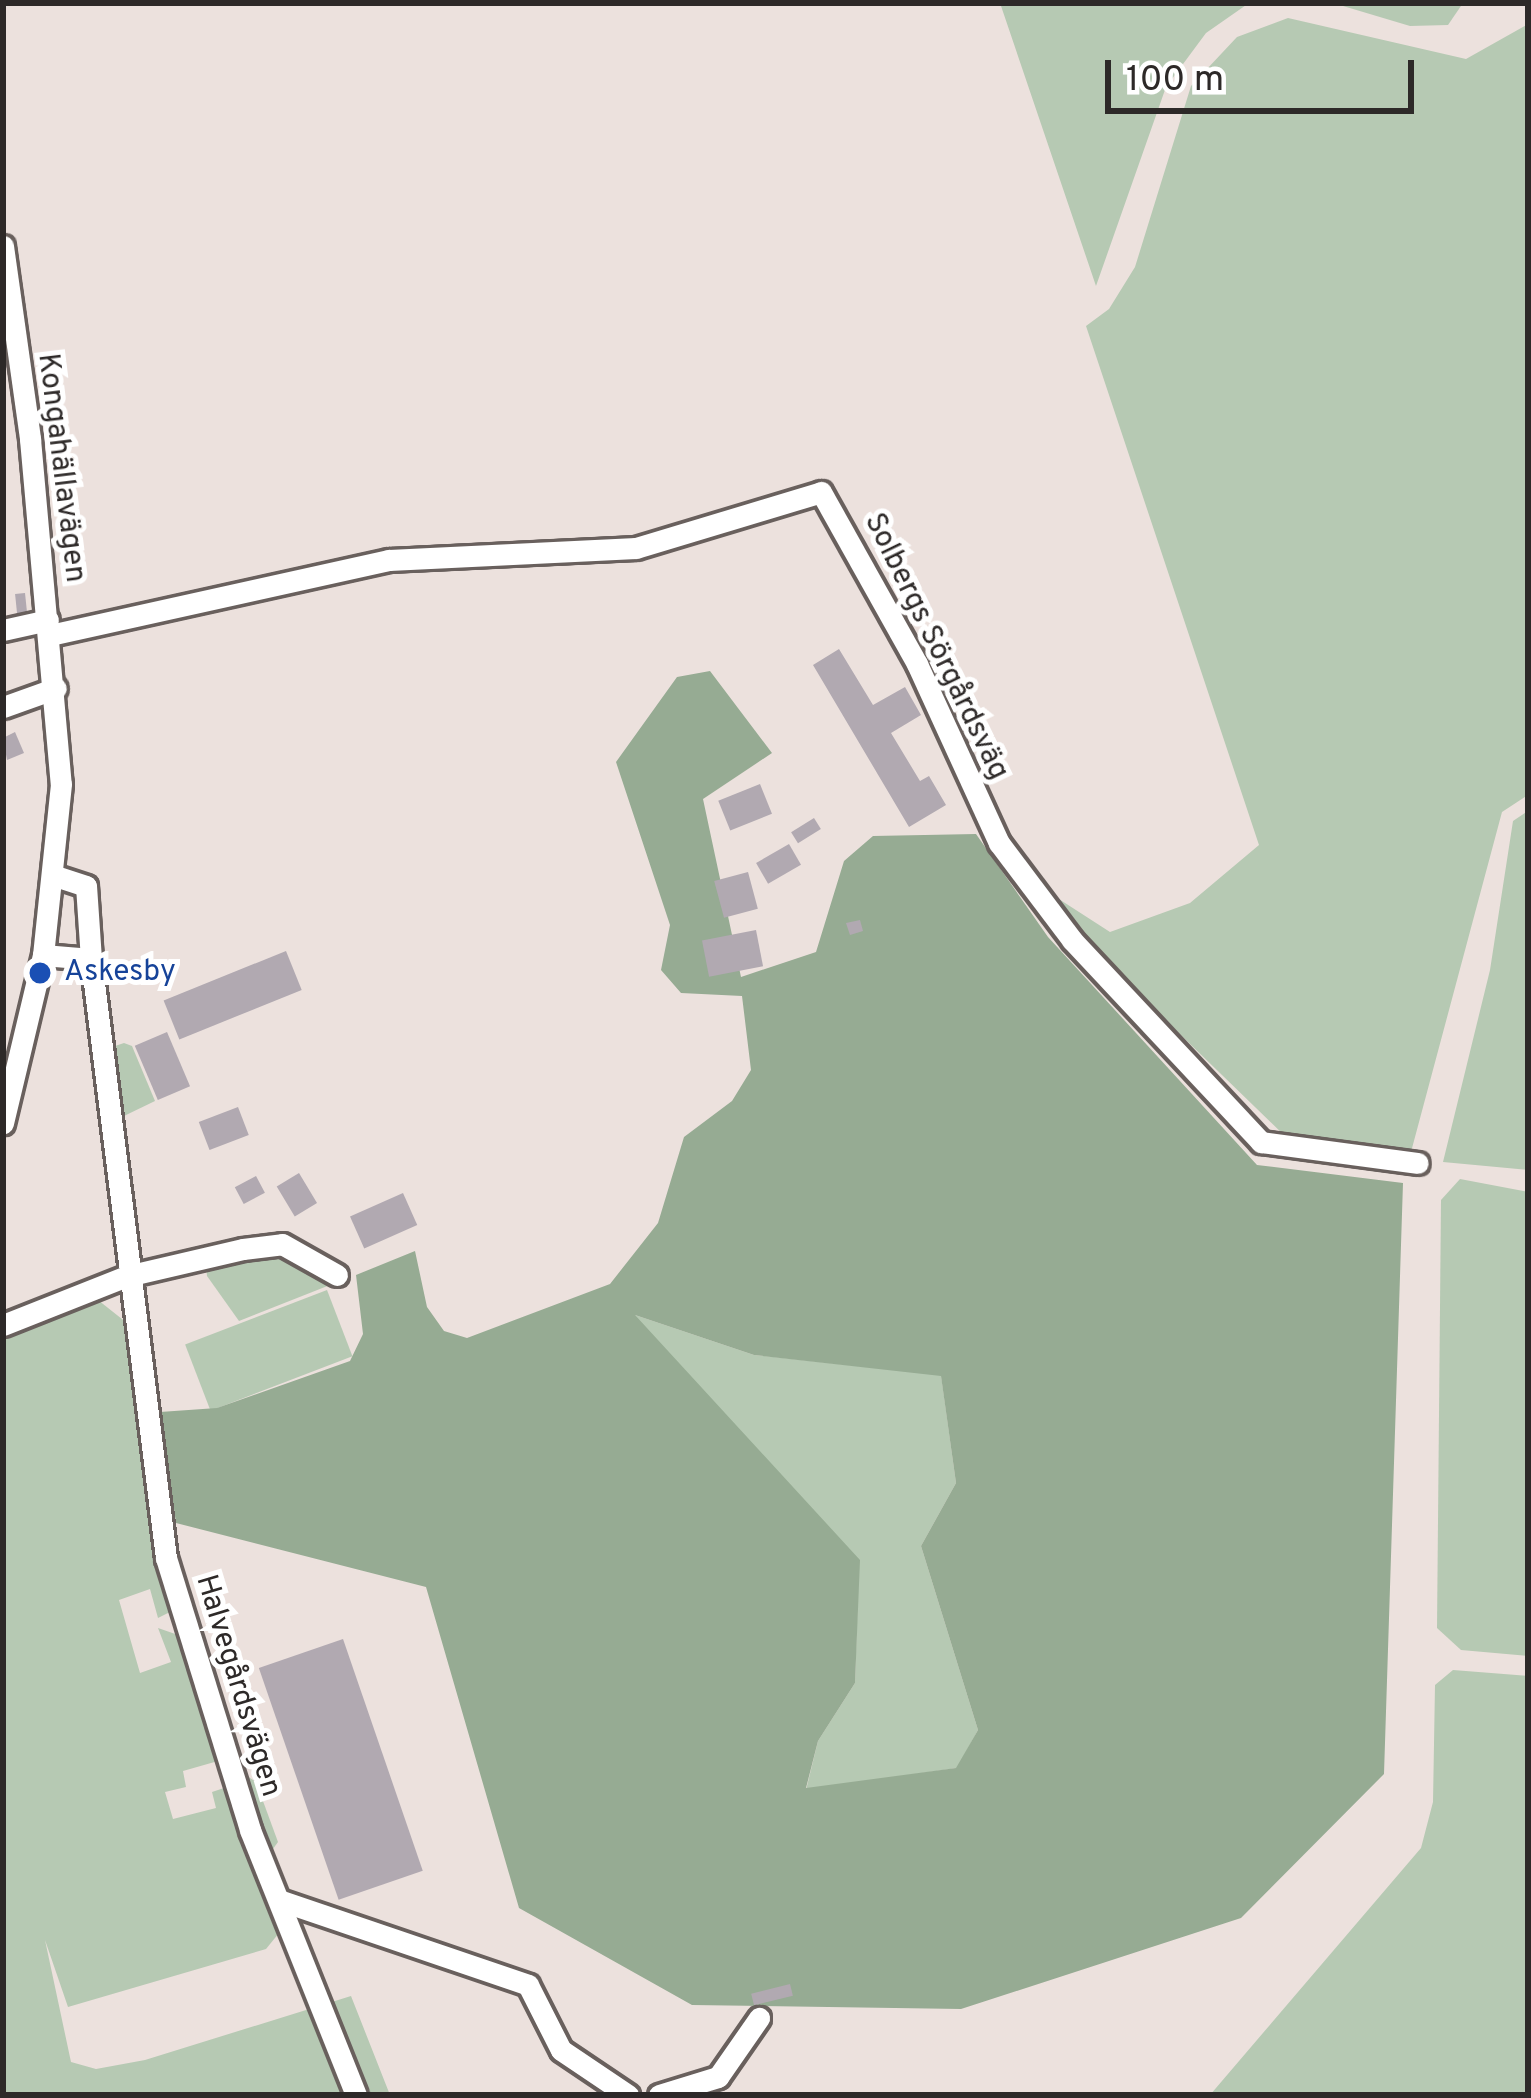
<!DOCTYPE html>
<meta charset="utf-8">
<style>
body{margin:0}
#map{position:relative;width:1531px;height:2098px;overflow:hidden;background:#ece1dd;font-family:Overpass,sans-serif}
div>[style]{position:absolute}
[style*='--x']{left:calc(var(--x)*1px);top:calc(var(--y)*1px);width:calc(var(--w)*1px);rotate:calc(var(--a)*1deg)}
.green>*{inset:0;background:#b6c9b3;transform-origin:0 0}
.forest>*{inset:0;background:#96ab93}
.stream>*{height:6px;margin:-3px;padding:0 3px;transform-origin:3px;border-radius:3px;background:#8399af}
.building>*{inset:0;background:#b1a9b1;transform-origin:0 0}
.roads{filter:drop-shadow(3px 0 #69605d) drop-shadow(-3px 0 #69605d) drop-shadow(0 3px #69605d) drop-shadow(0 -3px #69605d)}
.minor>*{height:21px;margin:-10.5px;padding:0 10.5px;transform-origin:10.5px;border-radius:10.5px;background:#fff}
.dots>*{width:33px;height:33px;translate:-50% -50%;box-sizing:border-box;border:6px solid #fff;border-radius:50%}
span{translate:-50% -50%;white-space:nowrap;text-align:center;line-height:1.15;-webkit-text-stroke:10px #fff;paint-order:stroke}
.street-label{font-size:30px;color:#2d2928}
.transit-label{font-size:30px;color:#164399}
.left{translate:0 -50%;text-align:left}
.frame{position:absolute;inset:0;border:6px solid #2d2928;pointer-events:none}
.scale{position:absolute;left:1105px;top:60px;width:309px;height:54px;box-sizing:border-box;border:6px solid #2d2928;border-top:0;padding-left:15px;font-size:36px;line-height:42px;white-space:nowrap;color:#2d2928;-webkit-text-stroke:9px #fff;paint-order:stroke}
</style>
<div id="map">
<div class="green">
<i style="clip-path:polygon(1000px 3px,1249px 3px,1206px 33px,1166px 87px,1096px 286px)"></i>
<i style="clip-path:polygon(1333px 3px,1463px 3px,1448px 25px,1410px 26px)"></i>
<i style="clip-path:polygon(1288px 18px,1466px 59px,1528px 24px,1528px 795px,1502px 812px,1411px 1152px,1288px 1139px,1089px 946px,1048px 892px,1110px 932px,1190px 903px,1259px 845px,1086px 326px,1109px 309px,1135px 267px,1191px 86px,1237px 37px)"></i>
<i style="clip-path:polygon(1528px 811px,1528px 1170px,1443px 1162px,1490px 970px,1513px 821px)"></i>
<i style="clip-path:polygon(124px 1043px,132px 1046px,155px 1101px,124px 1116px,112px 1047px)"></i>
<i style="clip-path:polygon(1460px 1179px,1528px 1192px,1528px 1656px,1461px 1650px,1437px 1628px,1441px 1200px)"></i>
<i style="clip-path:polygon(288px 1254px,330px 1285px,239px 1321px,207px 1276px,206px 1266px,228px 1258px)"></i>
<i style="left:327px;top:1290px;width:71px;height:152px;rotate:69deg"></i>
<i style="clip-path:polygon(98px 1300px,127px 1323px,170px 1612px,158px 1618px,150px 1589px,119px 1600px,140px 1673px,171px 1662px,158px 1628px,181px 1636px,218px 1761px,183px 1771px,186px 1787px,165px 1792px,173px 1819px,216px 1808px,212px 1792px,227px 1787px,279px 1933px,266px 1949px,68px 2007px,45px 1940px,71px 2062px,96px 2069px,145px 2060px,351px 1996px,390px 2095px,3px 2095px,3px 1338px)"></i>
<i style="clip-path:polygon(632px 1314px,754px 1355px,941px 1375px,956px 1483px,921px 1546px,978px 1730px,957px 1768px,806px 1790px,818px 1741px,855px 1683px,859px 1560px)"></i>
<i style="clip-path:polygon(1453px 1670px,1528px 1676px,1528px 2095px,1210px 2095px,1421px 1848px,1433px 1802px,1435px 1685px)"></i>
<i style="clip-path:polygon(247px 1776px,256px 1782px,278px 1842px,270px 1853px)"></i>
</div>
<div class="forest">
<i style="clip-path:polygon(evenodd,710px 671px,772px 753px,703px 799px,741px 977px,816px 952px,844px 861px,873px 836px,976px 834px,1048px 937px,1257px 1165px,1403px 1183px,1384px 1774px,1241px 1918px,961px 2009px,692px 2005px,519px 1908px,426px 1587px,176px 1523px,160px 1412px,217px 1408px,350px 1361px,363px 1334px,356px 1275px,415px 1251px,427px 1307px,444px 1331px,467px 1338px,610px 1284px,658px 1223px,684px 1137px,732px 1101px,751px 1070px,742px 996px,681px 993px,661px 970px,670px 925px,616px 762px,677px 677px,710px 671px,635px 1315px,754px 1355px,941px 1376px,956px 1483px,921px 1546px,978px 1730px,956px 1768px,806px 1788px,818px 1741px,855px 1683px,860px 1560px,635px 1315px)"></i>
</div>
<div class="stream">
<i style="--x:3;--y:2086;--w:2;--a:90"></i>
</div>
<div class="building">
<i style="left:25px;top:593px;width:20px;height:10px;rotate:84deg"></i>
<i style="clip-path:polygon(839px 649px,873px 705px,905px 687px,921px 715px,891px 733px,920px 781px,929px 776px,946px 805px,909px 827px,813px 665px)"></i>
<i style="clip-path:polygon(15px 732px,24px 753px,7px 760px,3px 738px)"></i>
<i style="left:760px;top:784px;width:32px;height:45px;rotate:68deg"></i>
<i style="left:814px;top:818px;width:13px;height:27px;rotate:58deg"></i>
<i style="left:789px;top:844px;width:24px;height:38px;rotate:60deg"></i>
<i style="left:748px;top:872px;width:38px;height:35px;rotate:75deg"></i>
<i style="clip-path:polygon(860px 920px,863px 931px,850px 935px,846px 923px)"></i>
<i style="left:756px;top:930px;width:37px;height:55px;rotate:79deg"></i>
<i style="left:286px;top:951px;width:42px;height:132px;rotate:68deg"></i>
<i style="left:167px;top:1032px;width:59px;height:35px;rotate:67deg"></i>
<i style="left:238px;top:1107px;width:30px;height:42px;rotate:69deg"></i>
<i style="left:299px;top:1173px;width:35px;height:26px;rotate:59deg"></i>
<i style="left:256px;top:1176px;width:19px;height:24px;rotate:62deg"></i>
<i style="left:403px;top:1193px;width:35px;height:58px;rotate:66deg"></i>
<i style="left:343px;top:1639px;width:245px;height:89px;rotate:71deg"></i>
<i style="left:790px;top:1984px;width:12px;height:40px;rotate:76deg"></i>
</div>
<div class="roads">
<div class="minor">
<i style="--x:3;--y:246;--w:195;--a:82"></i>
<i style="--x:30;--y:439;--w:346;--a:84.9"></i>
<i style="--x:61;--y:784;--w:172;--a:96"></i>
<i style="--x:43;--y:955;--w:173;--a:103.4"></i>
<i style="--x:3;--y:630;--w:46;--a:-12.5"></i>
<i style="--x:50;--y:635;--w:347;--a:-12.5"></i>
<i style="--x:389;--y:560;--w:247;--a:-2.8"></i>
<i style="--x:636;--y:548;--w:193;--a:-16.8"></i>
<i style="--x:821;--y:492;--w:197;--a:60.8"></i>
<i style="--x:917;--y:664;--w:197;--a:65.4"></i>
<i style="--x:999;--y:843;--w:121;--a:53"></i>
<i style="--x:1072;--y:940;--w:277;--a:46.9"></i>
<i style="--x:1261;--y:1142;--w:158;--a:7.6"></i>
<i style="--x:3;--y:707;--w:56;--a:-19.7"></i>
<i style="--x:43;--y:955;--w:48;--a:4.8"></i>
<i style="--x:91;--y:959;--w:73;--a:-93.9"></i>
<i style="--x:86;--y:886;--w:33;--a:-162"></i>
<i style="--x:91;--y:959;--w:604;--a:82.86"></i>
<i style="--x:166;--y:1558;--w:285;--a:72.8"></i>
<i style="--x:250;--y:1830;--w:285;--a:68.2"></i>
<i style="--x:3;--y:1325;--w:133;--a:-21.6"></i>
<i style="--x:127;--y:1276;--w:119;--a:-13.1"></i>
<i style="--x:243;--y:1249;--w:39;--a:-7"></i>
<i style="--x:282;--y:1244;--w:63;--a:29.4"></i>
<i style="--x:279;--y:1900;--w:263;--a:18.8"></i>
<i style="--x:528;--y:1985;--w:73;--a:63.1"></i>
<i style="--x:561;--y:2050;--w:81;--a:33.9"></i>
<i style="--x:659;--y:2095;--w:62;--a:-17"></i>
<i style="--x:718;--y:2077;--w:72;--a:-55.2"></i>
</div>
</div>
<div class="dots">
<i style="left:40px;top:973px;background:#1a4fb4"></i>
</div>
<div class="street-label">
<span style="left:60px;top:468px;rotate:83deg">Kongahällavägen</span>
<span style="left:935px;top:647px;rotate:64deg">Solbergs Sörgårdsväg</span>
<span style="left:237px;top:1686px;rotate:73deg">Halvegårdsvägen</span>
</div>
<div class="transit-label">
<span class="left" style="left:64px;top:973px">Askesby</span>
</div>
<div class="frame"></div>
<div class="scale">100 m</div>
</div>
